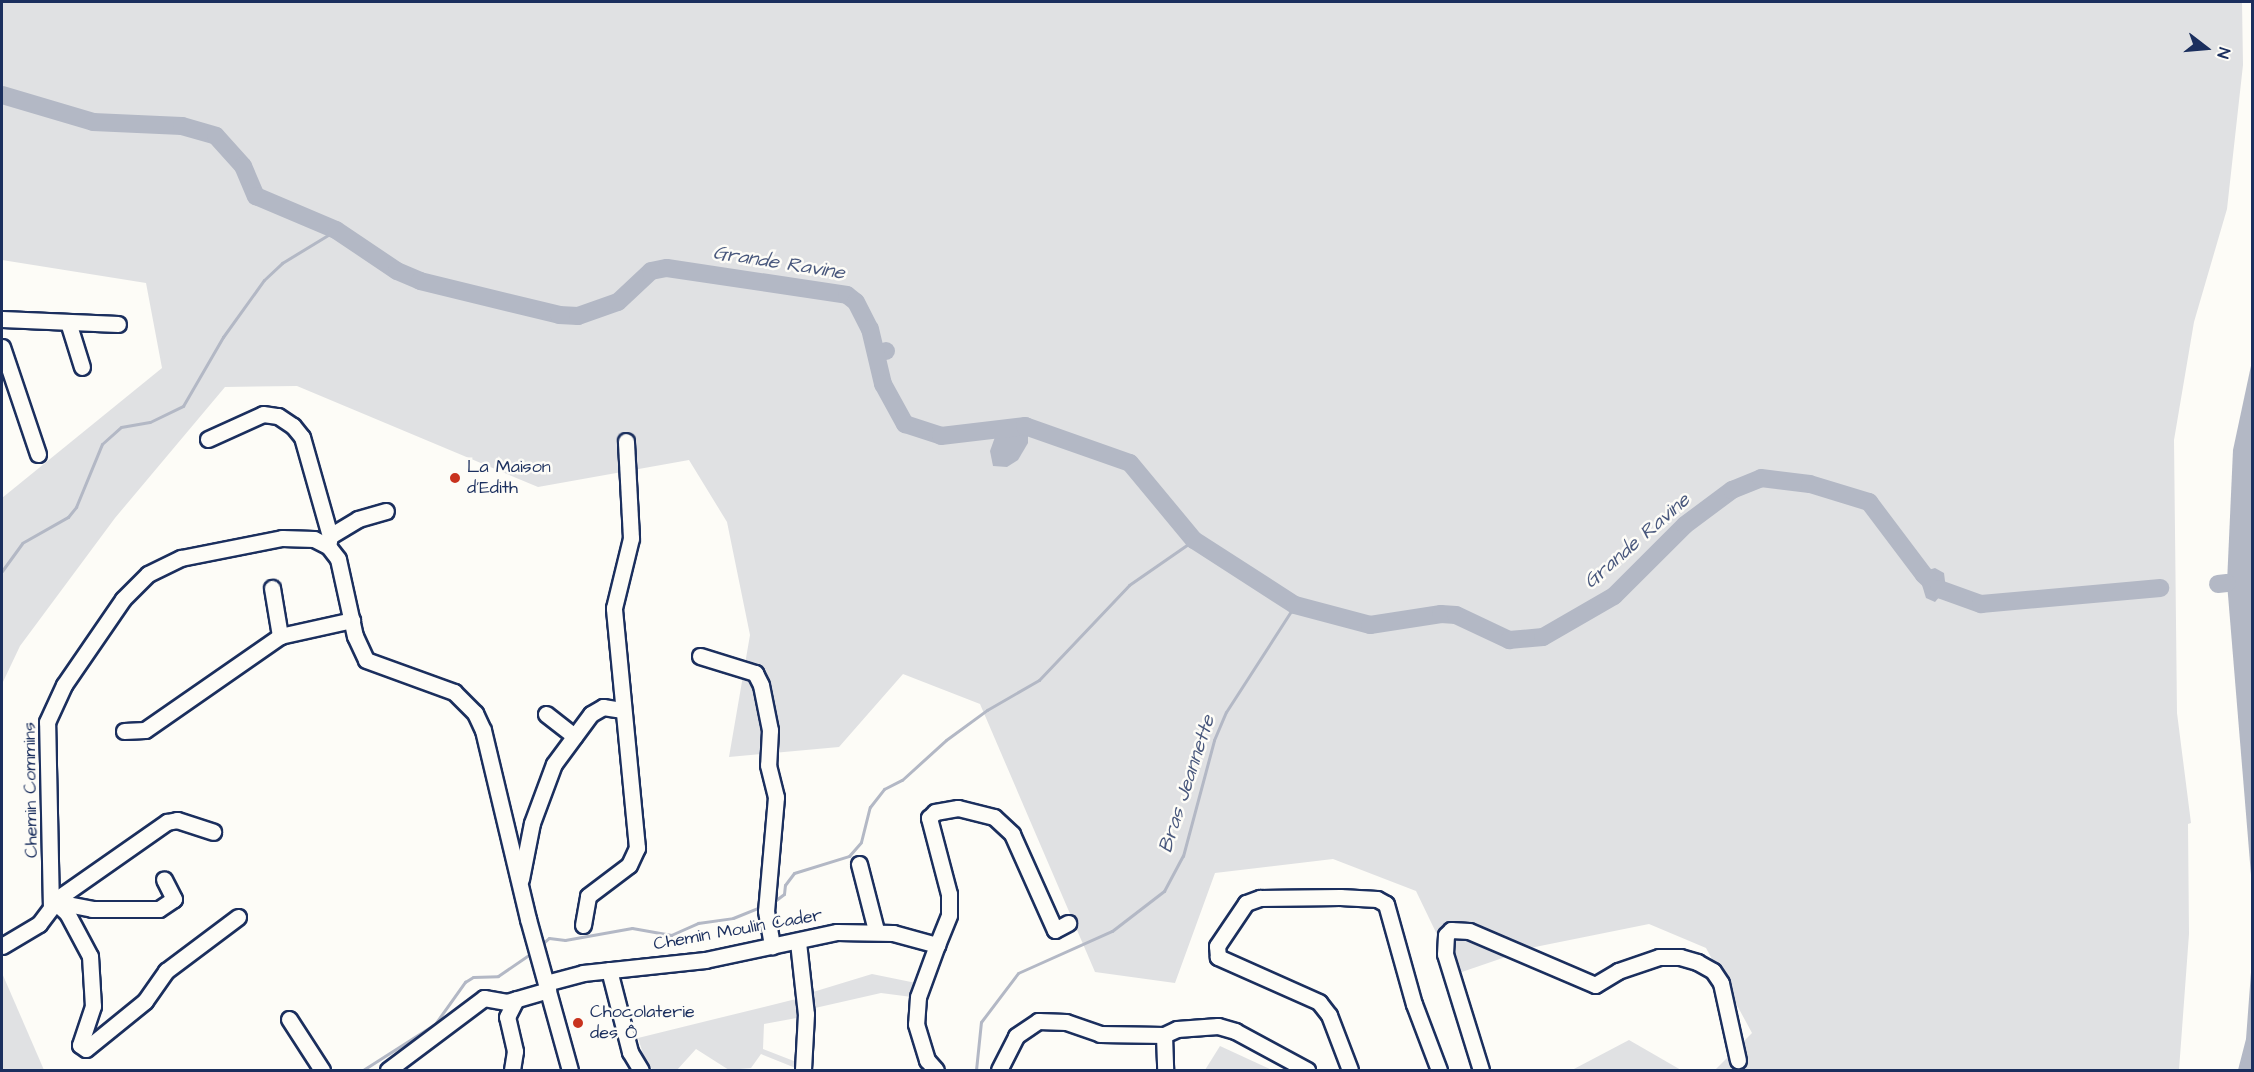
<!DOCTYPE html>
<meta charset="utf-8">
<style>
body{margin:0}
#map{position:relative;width:2254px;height:1072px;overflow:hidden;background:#fdfcf7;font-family:"Architects Daughter",sans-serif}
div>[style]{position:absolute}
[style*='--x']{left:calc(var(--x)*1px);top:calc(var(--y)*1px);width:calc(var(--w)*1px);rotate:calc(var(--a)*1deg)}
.green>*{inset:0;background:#e0e1e3}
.water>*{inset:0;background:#b3b8c5}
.round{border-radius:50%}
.stream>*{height:3px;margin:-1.5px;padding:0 1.5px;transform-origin:1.5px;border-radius:1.5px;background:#b3b8c5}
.river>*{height:18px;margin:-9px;padding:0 9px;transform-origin:9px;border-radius:9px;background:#b3b8c5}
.roads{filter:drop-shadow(2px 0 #1b2f5e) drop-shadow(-2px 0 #1b2f5e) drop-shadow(0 2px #1b2f5e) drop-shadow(0 -2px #1b2f5e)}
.minor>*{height:15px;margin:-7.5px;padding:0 7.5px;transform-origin:7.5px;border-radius:7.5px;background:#fdfcf7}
.dots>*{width:16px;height:16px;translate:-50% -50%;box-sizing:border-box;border:3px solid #fdfcf7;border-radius:50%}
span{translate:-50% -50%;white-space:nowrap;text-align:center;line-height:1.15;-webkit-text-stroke:5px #fdfcf7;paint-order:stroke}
.poi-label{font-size:18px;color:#1b2f5e}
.left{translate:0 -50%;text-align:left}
.street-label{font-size:18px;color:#1b2f5e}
.water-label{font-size:20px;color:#49587d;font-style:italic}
.frame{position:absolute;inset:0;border:3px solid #1b2f5e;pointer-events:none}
.north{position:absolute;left:2176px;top:18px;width:60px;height:60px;-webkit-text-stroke:4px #fdfcf7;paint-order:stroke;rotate:106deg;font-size:16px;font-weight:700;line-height:24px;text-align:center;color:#1b2f5e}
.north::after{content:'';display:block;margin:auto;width:21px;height:27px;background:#1b2f5e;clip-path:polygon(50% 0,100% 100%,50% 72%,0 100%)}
</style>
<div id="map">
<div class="green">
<i style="clip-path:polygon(2px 2px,2242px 2px,2243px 65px,2227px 209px,2194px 322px,2174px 440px,2177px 713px,2191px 823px,2188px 824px,2189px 934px,2179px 1070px,1715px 1070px,1752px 1033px,1706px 948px,1649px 924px,1535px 947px,1456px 974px,1416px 891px,1333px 859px,1215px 873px,1175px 983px,1095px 972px,980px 704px,903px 674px,839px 747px,729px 757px,750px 635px,727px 522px,689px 460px,538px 487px,297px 386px,225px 387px,115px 518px,20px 646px,2px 684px,2px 498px,162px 368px,146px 283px,2px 260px)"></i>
<i style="clip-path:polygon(2px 973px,44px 1070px,2px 1070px)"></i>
<i style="clip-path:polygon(872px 974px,916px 983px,912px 997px,881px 993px,815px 1008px,813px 992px)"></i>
<i style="clip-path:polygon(800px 998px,802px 1017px,764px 1024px,763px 1049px,799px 1063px,798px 1069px,761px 1054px,751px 1068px,729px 1070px,696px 1049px,677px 1070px,653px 1070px,646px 1063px,638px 1038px)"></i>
<i style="clip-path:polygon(1629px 1040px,1681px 1070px,1572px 1070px)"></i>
<i style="clip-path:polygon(1220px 1046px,1272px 1070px,1205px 1070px)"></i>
</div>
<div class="water">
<i class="round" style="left:877px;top:342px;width:18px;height:18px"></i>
<i style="clip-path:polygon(2252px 361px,2252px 887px,2227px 583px,2233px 450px)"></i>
<i style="clip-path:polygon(1014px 422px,1028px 422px,1028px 443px,1018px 460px,1007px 467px,993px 466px,990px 451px,995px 437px)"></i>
<i style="clip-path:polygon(1935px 568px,1944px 573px,1946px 589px,1935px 602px,1926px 598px,1922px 585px,1925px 571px)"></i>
<i style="clip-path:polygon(2252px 959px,2252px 1070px,2238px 1070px,2246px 1039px)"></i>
</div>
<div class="stream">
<i style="--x:2;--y:571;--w:34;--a:-54"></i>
<i style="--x:22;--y:543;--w:53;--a:-29.5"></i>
<i style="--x:68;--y:517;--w:13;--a:-51"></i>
<i style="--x:76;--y:507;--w:68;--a:-67.6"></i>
<i style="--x:102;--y:444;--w:25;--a:-42"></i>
<i style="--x:121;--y:427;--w:29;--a:-10"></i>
<i style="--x:150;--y:422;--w:37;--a:-26"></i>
<i style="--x:183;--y:406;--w:80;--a:-59.9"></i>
<i style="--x:223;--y:337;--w:70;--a:-54.3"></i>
<i style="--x:264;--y:280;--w:25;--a:-43"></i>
<i style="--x:282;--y:263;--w:63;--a:-31.4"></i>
<i style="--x:772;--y:903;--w:15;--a:-37"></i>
<i style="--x:784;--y:894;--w:9;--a:-84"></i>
<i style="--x:785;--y:885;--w:15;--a:-53"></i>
<i style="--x:794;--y:873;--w:58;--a:-17.2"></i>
<i style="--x:849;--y:856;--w:18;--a:-49"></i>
<i style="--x:861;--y:842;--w:36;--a:-76"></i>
<i style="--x:870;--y:807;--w:23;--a:-52"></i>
<i style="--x:884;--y:789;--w:20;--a:-27"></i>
<i style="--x:902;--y:780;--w:59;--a:-42.3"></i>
<i style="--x:946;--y:740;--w:51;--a:-36.2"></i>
<i style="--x:987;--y:710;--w:60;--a:-30"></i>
<i style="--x:1039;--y:680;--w:131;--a:-46.5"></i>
<i style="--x:1129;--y:585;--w:79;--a:-34.7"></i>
<i style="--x:540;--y:946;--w:12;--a:-42"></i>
<i style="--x:549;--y:938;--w:16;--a:7"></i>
<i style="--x:565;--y:940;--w:68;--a:-10.2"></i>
<i style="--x:632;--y:928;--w:40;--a:10"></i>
<i style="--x:671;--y:935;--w:30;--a:-24"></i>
<i style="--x:698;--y:923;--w:35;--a:-8"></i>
<i style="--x:733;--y:918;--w:29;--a:-22"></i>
<i style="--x:363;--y:1070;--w:85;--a:-32.6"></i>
<i style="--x:435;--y:1024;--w:52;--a:-54.5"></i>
<i style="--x:465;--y:982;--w:9;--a:-32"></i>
<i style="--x:473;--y:977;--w:25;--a:-2"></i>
<i style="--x:498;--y:976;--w:42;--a:-34.4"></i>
<i style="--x:976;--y:1070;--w:48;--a:-84.1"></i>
<i style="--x:981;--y:1022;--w:61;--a:-52.9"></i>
<i style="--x:1018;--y:973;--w:103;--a:-24.1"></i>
<i style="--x:1112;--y:931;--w:66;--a:-37.6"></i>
<i style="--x:1164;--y:891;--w:40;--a:-62"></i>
<i style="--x:1183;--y:856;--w:120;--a:-75"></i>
<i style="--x:1214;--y:740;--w:30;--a:-67"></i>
<i style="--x:1226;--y:712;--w:127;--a:-57.2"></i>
</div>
<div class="river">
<i style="--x:2;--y:95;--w:95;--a:16.5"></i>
<i style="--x:93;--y:122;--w:89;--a:2.6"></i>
<i style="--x:182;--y:126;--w:35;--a:16"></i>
<i style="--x:216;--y:136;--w:40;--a:48"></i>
<i style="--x:243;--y:166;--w:33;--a:67"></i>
<i style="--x:256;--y:196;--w:87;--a:23"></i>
<i style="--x:336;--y:230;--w:73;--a:33.9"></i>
<i style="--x:397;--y:271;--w:25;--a:23"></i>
<i style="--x:420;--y:281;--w:143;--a:13.7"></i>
<i style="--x:559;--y:315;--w:19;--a:3"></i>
<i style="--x:578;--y:316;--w:42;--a:-19.3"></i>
<i style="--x:618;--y:302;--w:45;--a:-43.2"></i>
<i style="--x:651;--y:271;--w:16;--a:-11"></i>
<i style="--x:667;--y:268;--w:182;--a:8.5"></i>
<i style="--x:847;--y:295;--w:11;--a:38"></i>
<i style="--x:856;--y:302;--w:30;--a:63"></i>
<i style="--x:870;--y:329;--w:57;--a:76.7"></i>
<i style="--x:883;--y:384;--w:46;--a:61.2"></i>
<i style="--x:905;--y:424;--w:38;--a:18"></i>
<i style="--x:941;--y:436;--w:85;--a:-6.8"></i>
<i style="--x:1025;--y:426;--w:111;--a:19.4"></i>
<i style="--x:1130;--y:463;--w:100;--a:50.3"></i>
<i style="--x:1194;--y:540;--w:120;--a:32.8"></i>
<i style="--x:1295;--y:605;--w:78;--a:14.9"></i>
<i style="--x:1370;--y:625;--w:72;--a:-8.8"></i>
<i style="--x:1441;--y:614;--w:15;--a:4"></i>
<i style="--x:1456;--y:615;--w:59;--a:25.3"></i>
<i style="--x:1509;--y:640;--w:34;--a:-5"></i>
<i style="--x:1543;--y:637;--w:82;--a:-30"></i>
<i style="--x:1614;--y:596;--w:100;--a:-45"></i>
<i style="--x:1685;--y:525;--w:59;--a:-36.7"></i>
<i style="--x:1732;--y:490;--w:31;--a:-22"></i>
<i style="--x:1761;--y:478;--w:49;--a:7"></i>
<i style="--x:1810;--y:484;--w:62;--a:17"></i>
<i style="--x:1869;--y:502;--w:91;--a:53"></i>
<i style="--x:1924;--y:575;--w:21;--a:43"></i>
<i style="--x:1939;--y:589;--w:45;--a:19.7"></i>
<i style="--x:1981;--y:604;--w:180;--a:-5.1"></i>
<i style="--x:2218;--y:584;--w:9;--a:-6"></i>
</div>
<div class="roads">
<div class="minor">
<i style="--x:2;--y:319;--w:116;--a:2.5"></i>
<i style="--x:68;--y:322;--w:47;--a:72.7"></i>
<i style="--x:2;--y:347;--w:113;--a:71.4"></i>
<i style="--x:208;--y:439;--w:60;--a:-24.4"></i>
<i style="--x:263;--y:414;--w:15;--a:8"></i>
<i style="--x:278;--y:416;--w:18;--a:34"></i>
<i style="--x:293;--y:426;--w:14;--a:51"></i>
<i style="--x:302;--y:437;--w:103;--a:74.2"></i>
<i style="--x:330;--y:536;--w:10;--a:101"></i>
<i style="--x:330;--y:536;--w:33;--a:-31"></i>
<i style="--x:358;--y:519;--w:29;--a:-16"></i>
<i style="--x:272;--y:588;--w:49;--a:80.5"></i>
<i style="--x:700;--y:656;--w:58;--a:17.2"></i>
<i style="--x:755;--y:673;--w:13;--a:63"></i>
<i style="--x:761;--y:685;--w:46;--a:78.7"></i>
<i style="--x:770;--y:730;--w:35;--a:93"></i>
<i style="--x:768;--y:765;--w:33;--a:76"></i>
<i style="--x:776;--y:797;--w:114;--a:95"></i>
<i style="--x:766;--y:911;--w:36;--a:80"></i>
<i style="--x:546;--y:714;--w:36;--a:38"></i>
<i style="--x:124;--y:731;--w:21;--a:-3"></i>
<i style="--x:145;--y:730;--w:165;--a:-34.8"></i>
<i style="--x:280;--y:636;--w:74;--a:-12.5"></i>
<i style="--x:859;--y:864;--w:68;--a:75.6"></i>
<i style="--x:521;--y:879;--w:57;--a:-78.9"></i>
<i style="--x:532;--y:823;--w:63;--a:-69.6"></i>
<i style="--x:554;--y:764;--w:62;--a:-53.5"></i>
<i style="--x:591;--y:714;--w:14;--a:-30"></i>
<i style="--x:603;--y:707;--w:20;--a:9"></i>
<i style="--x:54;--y:901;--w:18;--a:43"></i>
<i style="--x:67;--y:913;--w:49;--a:61.9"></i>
<i style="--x:90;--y:956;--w:50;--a:86.6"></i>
<i style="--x:93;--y:1006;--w:41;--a:108.4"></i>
<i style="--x:80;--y:1045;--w:7;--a:34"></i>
<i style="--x:86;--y:1049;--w:76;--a:-39.1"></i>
<i style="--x:145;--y:1001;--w:37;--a:-55"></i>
<i style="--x:166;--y:971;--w:90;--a:-36.9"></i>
<i style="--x:54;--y:901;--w:138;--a:-35"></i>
<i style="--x:167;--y:822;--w:10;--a:-11"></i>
<i style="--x:177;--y:820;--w:38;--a:18"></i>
<i style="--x:57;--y:902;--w:36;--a:11"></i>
<i style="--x:92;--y:909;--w:67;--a:0"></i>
<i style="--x:159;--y:909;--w:18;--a:-34"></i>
<i style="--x:174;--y:899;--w:22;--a:-117"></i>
<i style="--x:583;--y:925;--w:29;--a:-80"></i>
<i style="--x:588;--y:896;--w:51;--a:-37.1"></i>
<i style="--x:629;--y:865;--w:19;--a:-65"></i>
<i style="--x:637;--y:848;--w:241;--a:-95.5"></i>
<i style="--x:614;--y:608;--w:72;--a:-76.3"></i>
<i style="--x:631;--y:538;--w:97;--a:-93"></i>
<i style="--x:798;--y:942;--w:72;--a:83.7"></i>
<i style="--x:806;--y:1014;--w:56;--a:93.1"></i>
<i style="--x:937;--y:945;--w:32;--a:-68"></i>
<i style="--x:949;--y:915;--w:21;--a:-90"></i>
<i style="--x:949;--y:894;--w:79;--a:-104.7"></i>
<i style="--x:929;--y:818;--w:8;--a:-45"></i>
<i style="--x:935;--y:812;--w:23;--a:-10"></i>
<i style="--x:958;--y:808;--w:37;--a:14"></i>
<i style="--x:994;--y:817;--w:25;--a:43"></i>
<i style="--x:1012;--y:834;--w:105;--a:65.9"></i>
<i style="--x:1055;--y:930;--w:15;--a:-28"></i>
<i style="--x:2;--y:946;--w:43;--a:-30.7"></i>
<i style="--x:39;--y:924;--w:20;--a:-53"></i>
<i style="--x:51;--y:908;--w:186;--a:-91.2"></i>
<i style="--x:47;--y:722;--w:41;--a:-65.3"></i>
<i style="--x:64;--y:685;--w:104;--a:-55.5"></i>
<i style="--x:123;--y:599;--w:35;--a:-45"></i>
<i style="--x:148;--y:574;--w:37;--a:-26"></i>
<i style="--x:181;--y:558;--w:103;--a:-11.2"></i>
<i style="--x:282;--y:538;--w:32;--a:2"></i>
<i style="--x:314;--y:539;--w:16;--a:27"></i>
<i style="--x:328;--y:546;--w:16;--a:52"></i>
<i style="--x:338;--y:559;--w:79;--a:77.6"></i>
<i style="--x:355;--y:636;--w:26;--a:65"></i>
<i style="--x:366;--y:660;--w:94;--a:20"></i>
<i style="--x:454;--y:692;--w:30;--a:45"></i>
<i style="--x:475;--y:713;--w:19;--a:65"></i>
<i style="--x:483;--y:730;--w:194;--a:76.6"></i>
<i style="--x:528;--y:919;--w:157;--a:74.5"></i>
<i style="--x:609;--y:970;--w:85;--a:75.6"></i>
<i style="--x:630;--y:1052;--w:21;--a:59"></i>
<i style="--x:546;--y:983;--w:38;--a:-15"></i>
<i style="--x:583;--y:973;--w:123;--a:-6.1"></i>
<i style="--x:705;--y:960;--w:135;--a:-12"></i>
<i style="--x:837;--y:932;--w:56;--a:1"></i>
<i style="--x:893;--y:933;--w:46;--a:15.3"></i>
<i style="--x:937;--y:945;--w:55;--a:110.1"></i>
<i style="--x:918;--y:997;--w:27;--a:94"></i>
<i style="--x:916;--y:1024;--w:38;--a:73"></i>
<i style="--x:927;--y:1060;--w:13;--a:48"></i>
<i style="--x:289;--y:1019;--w:61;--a:57.1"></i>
<i style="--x:1164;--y:1035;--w:14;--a:-25"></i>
<i style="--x:1177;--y:1029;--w:41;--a:-4.2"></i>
<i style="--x:1218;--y:1026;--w:18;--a:16"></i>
<i style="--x:1235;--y:1031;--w:82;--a:28.4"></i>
<i style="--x:1164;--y:1035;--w:35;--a:88"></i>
<i style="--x:388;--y:1070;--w:120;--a:-36.9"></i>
<i style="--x:484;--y:998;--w:23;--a:10"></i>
<i style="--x:507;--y:1002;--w:43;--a:-16.3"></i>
<i style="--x:512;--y:1070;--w:19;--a:-81"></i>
<i style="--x:515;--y:1051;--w:35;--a:-103"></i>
<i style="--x:507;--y:1017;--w:20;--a:-63"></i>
<i style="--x:999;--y:1070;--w:38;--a:-63"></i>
<i style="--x:1016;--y:1036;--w:27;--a:-34"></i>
<i style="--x:1038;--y:1021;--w:28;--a:2"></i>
<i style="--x:1066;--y:1022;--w:36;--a:19"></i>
<i style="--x:1100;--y:1034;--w:64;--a:0.9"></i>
<i style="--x:1350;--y:1070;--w:59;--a:-110.9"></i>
<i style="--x:1329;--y:1015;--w:16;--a:-128"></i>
<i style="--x:1319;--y:1002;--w:111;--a:-156"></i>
<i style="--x:1218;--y:957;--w:11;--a:-95"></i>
<i style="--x:1217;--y:946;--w:52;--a:-56"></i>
<i style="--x:1246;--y:903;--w:15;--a:-20"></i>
<i style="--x:1260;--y:898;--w:80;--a:-0.7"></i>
<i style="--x:1340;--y:897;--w:37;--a:3"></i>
<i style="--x:1377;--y:899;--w:10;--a:29"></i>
<i style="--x:1386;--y:904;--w:104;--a:74.4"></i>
<i style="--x:1414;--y:1004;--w:71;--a:69.3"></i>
<i style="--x:1481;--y:1070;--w:121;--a:-107.2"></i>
<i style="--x:1445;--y:954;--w:19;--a:-87"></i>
<i style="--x:1446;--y:935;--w:7;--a:-45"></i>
<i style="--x:1451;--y:930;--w:18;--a:3"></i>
<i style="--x:1469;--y:931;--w:137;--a:23.2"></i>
<i style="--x:1595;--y:985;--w:27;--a:-31"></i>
<i style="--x:1618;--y:971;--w:43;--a:-18.9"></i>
<i style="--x:1659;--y:957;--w:21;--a:0"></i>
<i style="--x:1680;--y:957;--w:18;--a:16"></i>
<i style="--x:1697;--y:962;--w:18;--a:29"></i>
<i style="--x:1713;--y:971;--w:14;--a:56"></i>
<i style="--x:1721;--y:983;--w:79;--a:77.6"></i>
</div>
</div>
<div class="dots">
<i style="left:455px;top:478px;background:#c8321e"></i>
<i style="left:578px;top:1023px;background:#c8321e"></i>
</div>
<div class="poi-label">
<span class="left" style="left:467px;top:478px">La Maison<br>d'Edith</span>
<span class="left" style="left:590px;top:1023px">Chocolaterie<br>des Ô</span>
</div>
<div class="street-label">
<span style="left:31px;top:790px;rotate:-91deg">Chemin Commins</span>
<span style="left:738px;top:930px;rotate:-10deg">Chemin Moulin Cader</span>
</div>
<div class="water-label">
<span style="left:779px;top:263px;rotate:9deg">Grande Ravine</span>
<span style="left:1637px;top:541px;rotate:-41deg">Grande Ravine</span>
<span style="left:1187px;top:784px;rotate:-72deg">Bras Jeannette</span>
</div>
<div class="frame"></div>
<div class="north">N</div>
</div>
